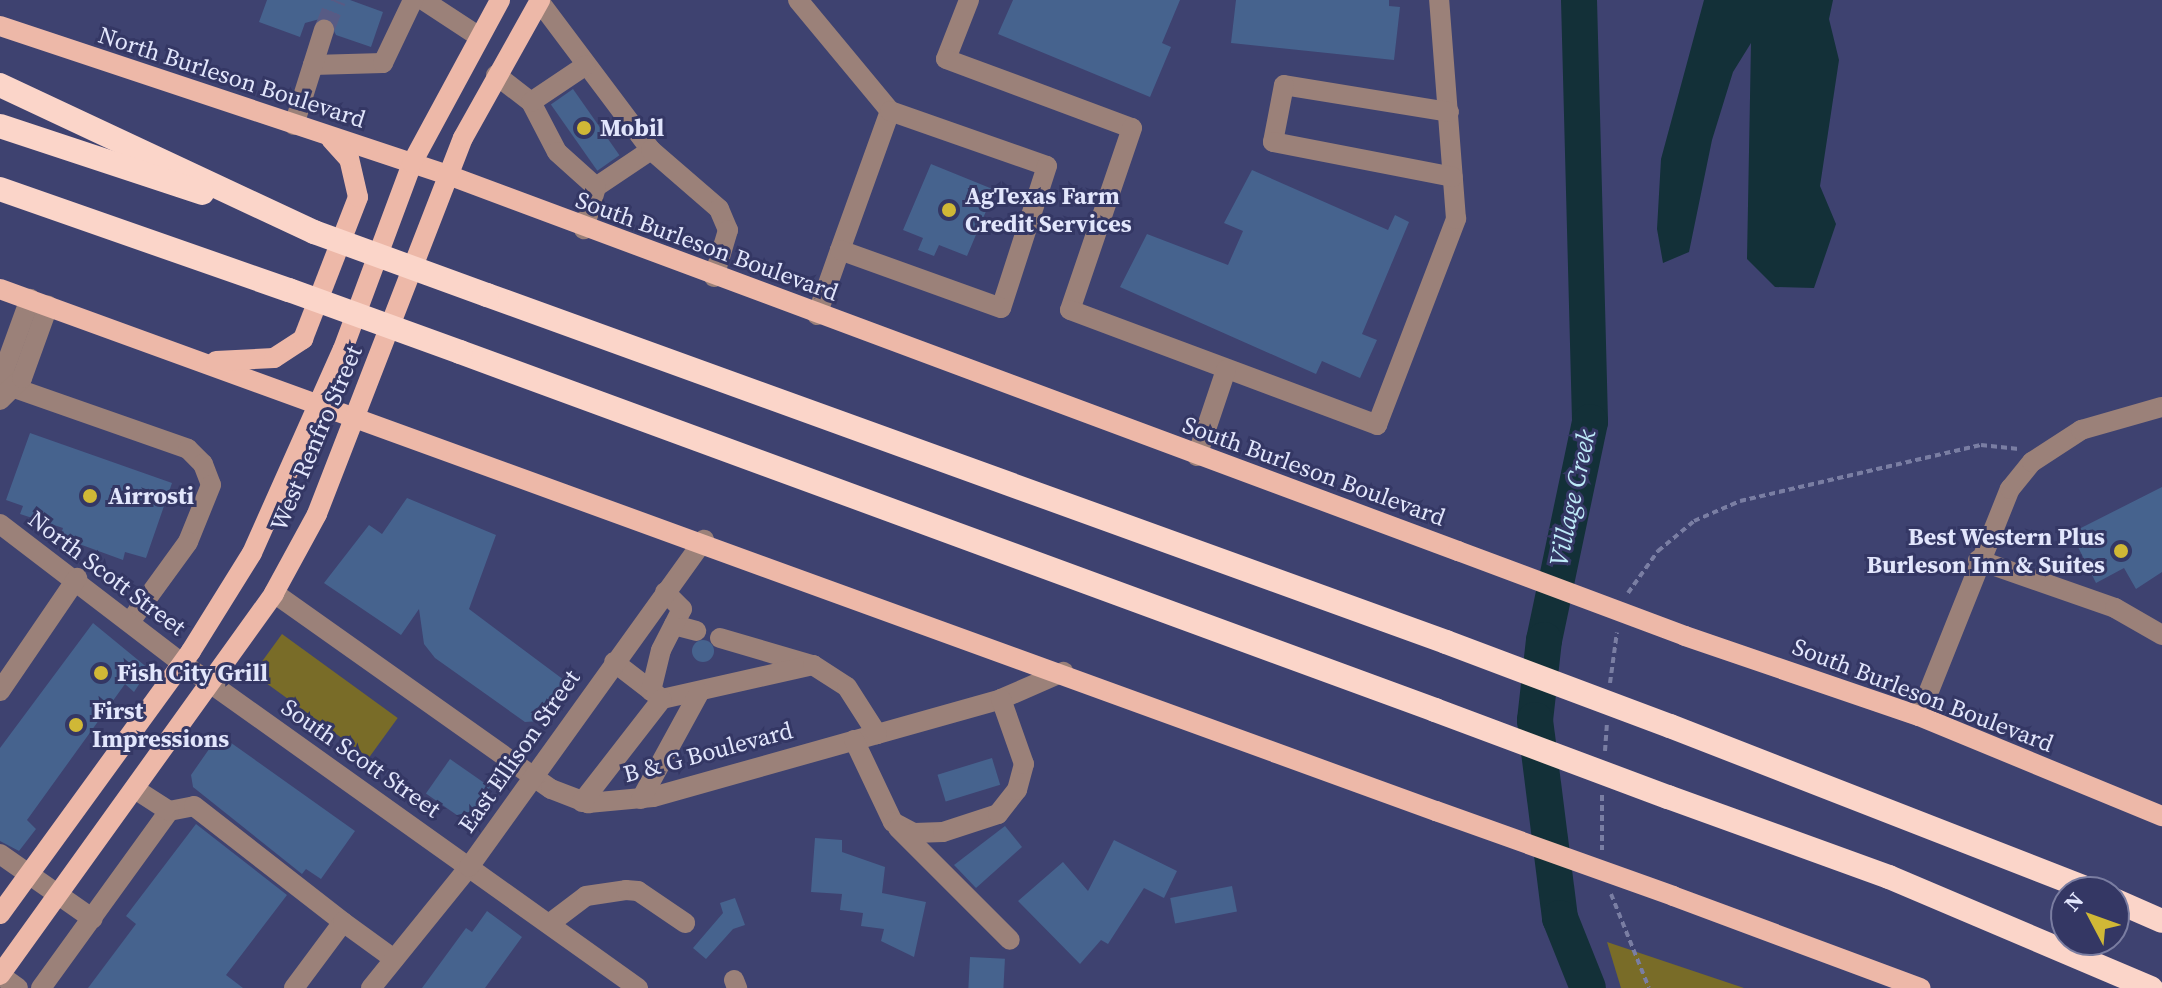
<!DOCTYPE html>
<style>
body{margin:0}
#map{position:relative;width:2162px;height:988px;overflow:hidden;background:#3e4270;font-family:"Source Serif 4",serif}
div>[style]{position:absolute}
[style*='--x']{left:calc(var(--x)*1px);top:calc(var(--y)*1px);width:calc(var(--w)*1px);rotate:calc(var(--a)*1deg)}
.green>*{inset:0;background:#796c28;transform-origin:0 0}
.water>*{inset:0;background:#133038}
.river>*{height:36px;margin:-18px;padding:0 18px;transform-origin:18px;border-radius:18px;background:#133038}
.building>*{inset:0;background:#46638e;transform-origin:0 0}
.round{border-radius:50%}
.minor-tunnel>*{height:20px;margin-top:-10px;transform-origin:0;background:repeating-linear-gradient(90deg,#575b85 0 20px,transparent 0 30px)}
.path>*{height:4px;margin-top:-2px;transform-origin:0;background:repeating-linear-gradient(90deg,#7a7ea3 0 6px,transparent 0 10px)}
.minor>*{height:20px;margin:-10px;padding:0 10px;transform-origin:10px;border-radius:10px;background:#9b8179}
.major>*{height:20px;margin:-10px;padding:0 10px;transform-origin:10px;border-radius:10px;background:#edb8a8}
.highway>*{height:24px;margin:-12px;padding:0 12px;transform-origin:12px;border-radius:12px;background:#fbd5c9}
.major-bridge>*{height:20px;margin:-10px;padding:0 10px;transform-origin:10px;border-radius:10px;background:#edb8a8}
.highway-bridge>*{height:24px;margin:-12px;padding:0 12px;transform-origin:12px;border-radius:12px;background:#fbd5c9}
.dots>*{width:22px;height:22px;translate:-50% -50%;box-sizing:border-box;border:4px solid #343764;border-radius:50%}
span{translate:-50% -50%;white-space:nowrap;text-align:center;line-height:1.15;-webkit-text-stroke:6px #343764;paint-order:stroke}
.street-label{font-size:24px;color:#e2e6fc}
.poi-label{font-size:24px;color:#e2e6fc;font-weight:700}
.left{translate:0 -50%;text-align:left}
.right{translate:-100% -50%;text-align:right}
.water-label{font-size:26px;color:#beebf8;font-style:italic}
.north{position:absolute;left:2050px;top:876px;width:80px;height:80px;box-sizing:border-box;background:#343764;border:2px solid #7a7da1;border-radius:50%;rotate:311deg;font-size:22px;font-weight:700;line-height:32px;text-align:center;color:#e2e6fc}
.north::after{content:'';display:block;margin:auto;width:28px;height:36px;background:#d0b836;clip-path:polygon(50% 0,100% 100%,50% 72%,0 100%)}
</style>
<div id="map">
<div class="green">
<i style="left:282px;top:634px;width:143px;height:49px;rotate:36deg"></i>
<i style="clip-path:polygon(1607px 942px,1744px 988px,1621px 988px)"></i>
</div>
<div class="water">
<i style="clip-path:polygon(1704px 0,1833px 0,1829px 19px,1839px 60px,1820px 186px,1836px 224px,1814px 288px,1775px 287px,1747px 259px,1751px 43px,1733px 72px,1712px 140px,1689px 252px,1663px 263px,1657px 229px,1661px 159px)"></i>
</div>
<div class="river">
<i style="--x:1579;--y:0;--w:422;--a:88.5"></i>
<i style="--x:1590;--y:422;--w:223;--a:101.9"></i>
<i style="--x:1544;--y:640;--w:81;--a:96.4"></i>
<i style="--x:1535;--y:720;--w:200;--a:82.8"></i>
<i style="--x:1560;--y:918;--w:75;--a:68.2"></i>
</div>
<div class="building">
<i style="clip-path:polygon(267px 0,350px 0,383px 12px,371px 47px,336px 35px,327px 17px,305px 23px,300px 37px,259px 22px)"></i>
<i style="clip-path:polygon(1013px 0,1180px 0,1162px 43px,1171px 47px,1150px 97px,998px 34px)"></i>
<i style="clip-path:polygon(1236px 0,1389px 0,1389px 6px,1400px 7px,1394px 60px,1231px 43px)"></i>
<i style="left:573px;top:89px;width:81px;height:27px;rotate:55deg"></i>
<i style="clip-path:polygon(931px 164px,995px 190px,967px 256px,939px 245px,934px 256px,918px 250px,923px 238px,903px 230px)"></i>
<i style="clip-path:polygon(1252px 170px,1388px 230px,1395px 215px,1409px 222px,1362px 334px,1377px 340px,1360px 378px,1322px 361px,1316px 374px,1120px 287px,1147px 234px,1228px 265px,1243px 231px,1224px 223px)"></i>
<i style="clip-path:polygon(30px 433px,172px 483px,146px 558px,125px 552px,123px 560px,60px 537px,63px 528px,20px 514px,23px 506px,6px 500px)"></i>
<i style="clip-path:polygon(2162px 487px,2162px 572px,2136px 589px,2124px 568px,2096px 583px,2071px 533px)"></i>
<i style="clip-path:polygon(407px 498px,496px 535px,469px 609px,564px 680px,540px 721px,525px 722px,435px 658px,424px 644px,419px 609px,401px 635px,324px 583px,369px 525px,382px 534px)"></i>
<i style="clip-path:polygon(93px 623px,149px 669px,134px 692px,125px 684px,27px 820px,36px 829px,19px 851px,0 841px,0 748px)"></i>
<i class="round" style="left:692px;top:640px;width:22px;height:22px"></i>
<i style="clip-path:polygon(227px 740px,355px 831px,321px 879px,306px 869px,302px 874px,193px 787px,191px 775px,214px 742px)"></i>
<i style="left:992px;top:758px;width:28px;height:57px;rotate:73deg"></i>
<i style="left:450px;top:759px;width:49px;height:42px;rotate:35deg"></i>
<i style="clip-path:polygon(196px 824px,287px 895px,226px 975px,243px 988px,88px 988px,136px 924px,126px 916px)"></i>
<i style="clip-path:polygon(1005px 826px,1022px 847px,976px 888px,954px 865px)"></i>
<i style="clip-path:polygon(815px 838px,842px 840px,842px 852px,885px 867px,882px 893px,926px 902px,914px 957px,881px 941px,884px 929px,861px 926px,863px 913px,840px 910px,842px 894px,811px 892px)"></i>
<i style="clip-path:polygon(1114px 840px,1177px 871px,1164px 898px,1144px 888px,1108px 944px,1101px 940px,1080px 964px,1018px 901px,1063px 862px,1088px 891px)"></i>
<i style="left:1232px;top:886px;width:26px;height:63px;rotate:79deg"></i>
<i style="clip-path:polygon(735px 898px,745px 925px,733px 929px,706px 959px,693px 948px,723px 913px,720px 903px)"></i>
<i style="clip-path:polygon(487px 911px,522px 937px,485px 988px,422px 988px,466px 928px,472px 932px)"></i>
<i style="left:970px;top:957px;width:35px;height:31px;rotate:3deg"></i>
</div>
<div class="minor-tunnel">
<i style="--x:324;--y:30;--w:32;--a:-68"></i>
</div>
<div class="path">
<i style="--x:1628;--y:593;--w:52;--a:-54.5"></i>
<i style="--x:1658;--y:551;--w:47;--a:-39.8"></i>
<i style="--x:1694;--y:521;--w:50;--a:-23.5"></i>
<i style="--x:1740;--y:501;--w:247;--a:-13.1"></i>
<i style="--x:1981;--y:445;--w:38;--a:6"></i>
<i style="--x:1610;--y:683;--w:51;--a:-82.2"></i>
<i style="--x:1605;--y:751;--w:28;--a:-86"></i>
<i style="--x:1602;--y:795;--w:55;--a:90"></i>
<i style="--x:1611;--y:894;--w:101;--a:68"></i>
</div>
<div class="minor">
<i style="--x:423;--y:0;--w:66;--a:33.2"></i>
<i style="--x:798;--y:0;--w:144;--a:50.3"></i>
<i style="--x:969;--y:0;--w:63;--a:111.3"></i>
<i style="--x:946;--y:59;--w:198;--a:20.4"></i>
<i style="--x:1132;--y:128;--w:192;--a:108.8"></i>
<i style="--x:1070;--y:310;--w:328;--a:20.5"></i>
<i style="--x:1377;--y:425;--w:221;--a:-69"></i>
<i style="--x:1456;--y:219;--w:220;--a:-94.4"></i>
<i style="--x:539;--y:1;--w:186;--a:53.1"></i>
<i style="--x:651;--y:150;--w:66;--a:146.1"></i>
<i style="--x:596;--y:187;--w:44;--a:105.9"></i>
<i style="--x:313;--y:65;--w:70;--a:-1.6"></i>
<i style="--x:383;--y:63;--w:70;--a:-64.5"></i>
<i style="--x:496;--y:75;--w:44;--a:37.6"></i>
<i style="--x:531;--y:102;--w:56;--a:62.5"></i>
<i style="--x:557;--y:152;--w:52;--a:41.9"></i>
<i style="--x:531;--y:102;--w:66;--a:-33.9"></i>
<i style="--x:1449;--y:112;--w:167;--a:-170.7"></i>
<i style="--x:1284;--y:85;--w:58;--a:100.9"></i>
<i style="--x:1273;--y:142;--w:183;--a:11"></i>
<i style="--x:294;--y:125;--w:100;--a:-72.5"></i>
<i style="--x:651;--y:150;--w:90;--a:40.9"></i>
<i style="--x:719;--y:209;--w:23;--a:67"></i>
<i style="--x:728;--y:230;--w:49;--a:106.6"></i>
<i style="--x:817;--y:315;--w:69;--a:-70.5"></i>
<i style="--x:840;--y:250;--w:148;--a:-70.2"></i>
<i style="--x:890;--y:111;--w:166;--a:19.3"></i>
<i style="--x:1047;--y:166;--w:149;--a:107.9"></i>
<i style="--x:1001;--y:308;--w:171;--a:-160.2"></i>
<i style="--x:0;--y:383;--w:199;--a:19.3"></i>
<i style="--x:188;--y:449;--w:21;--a:45"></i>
<i style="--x:203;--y:464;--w:22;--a:69"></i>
<i style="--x:211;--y:485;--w:61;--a:112"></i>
<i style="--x:188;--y:542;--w:95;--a:126"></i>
<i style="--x:9;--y:387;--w:15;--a:-113"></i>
<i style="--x:3;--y:373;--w:79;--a:-70"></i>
<i style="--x:0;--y:400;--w:31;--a:-45"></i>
<i style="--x:22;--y:378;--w:77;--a:-70.1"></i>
<i style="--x:1197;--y:456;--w:91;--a:-71.4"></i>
<i style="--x:0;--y:524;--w:229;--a:37.4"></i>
<i style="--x:182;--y:663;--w:560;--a:35.48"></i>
<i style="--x:1978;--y:560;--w:145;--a:19.3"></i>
<i style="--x:2115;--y:608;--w:54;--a:29.9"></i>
<i style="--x:274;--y:593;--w:339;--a:35.3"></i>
<i style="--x:551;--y:789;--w:40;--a:21"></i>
<i style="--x:588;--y:803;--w:65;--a:-5.3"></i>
<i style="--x:653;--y:797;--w:362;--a:-15.7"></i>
<i style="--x:1001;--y:699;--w:68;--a:-23.5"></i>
<i style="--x:674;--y:625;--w:23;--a:15"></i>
<i style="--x:720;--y:638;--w:96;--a:16.4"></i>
<i style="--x:614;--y:662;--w:61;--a:37.6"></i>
<i style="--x:662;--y:699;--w:155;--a:-12.7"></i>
<i style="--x:813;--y:665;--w:40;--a:32.9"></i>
<i style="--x:847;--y:687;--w:56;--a:57.4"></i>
<i style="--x:0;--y:691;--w:137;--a:-55.7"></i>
<i style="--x:651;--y:691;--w:42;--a:-76.3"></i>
<i style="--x:661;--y:650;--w:46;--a:-62.9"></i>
<i style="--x:682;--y:609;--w:24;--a:-135"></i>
<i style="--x:1919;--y:716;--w:245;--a:-68.2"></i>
<i style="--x:2010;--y:489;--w:35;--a:-51"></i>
<i style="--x:2032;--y:462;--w:59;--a:-33.1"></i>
<i style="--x:2081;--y:430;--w:84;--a:-15.9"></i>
<i style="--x:854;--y:740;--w:91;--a:64.6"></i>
<i style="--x:893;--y:822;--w:24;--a:28"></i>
<i style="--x:914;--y:833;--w:29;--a:-2"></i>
<i style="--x:943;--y:832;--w:58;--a:-18.1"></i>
<i style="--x:998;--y:814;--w:31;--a:-52"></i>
<i style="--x:1017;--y:790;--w:27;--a:-75"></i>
<i style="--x:1024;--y:764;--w:69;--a:-109.5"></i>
<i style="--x:641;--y:799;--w:121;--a:-61.3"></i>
<i style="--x:582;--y:802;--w:130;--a:-52.2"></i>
<i style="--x:169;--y:811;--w:25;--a:-11"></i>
<i style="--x:194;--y:806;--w:189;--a:37.9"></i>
<i style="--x:898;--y:828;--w:158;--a:45"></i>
<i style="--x:0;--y:854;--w:113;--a:35"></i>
<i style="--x:549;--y:924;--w:46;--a:-37.1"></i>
<i style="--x:586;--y:896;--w:40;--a:-8.5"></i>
<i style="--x:626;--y:890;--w:12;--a:5"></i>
<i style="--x:638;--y:891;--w:57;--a:34.2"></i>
<i style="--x:0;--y:975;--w:22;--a:36"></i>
<i style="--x:734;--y:980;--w:9;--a:69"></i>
<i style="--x:41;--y:988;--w:218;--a:-54.1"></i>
<i style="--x:169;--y:811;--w:40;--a:-147.1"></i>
<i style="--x:294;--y:988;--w:82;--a:-53.4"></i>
<i style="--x:343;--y:922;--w:63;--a:36"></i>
<i style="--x:371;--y:988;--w:156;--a:-51"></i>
<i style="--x:469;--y:867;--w:403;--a:-54.3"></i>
</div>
<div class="major">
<i style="--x:0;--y:26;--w:472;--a:18.4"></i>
<i style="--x:448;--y:175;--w:1078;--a:20.42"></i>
<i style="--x:0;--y:289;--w:1528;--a:19.98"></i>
<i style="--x:216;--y:361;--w:58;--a:-3"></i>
<i style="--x:274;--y:358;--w:35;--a:-33"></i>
<i style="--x:303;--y:339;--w:152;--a:-68.8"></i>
<i style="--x:358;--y:197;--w:39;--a:-103"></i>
<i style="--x:349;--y:159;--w:27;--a:-132"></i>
<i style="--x:1685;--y:636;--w:247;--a:18.9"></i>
<i style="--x:1919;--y:716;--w:263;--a:22.4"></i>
<i style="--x:1673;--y:896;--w:264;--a:20.4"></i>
<i style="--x:0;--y:914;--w:325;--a:-54"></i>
<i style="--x:191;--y:651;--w:115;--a:-58.1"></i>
<i style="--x:252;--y:553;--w:223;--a:-66"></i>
<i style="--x:343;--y:349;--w:198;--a:-69.6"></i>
<i style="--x:412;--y:163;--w:185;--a:-61.6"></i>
<i style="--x:0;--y:975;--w:470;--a:-54.3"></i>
<i style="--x:274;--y:593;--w:90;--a:-61.4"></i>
<i style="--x:317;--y:514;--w:403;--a:-68.8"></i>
<i style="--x:463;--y:138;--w:158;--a:-60.8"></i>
</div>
<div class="highway">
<i style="--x:0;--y:85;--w:347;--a:25.1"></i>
<i style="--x:0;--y:126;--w:213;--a:18.3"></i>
<i style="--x:0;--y:189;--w:306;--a:19.3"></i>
<i style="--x:487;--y:295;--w:1020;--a:19.89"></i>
<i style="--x:460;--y:352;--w:1039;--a:20.16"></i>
<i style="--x:1670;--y:726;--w:456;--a:21.3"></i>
<i style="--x:1668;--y:797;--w:235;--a:19.9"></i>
<i style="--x:1889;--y:877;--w:285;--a:23"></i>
<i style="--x:2114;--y:900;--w:52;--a:23.6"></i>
</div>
<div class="major-bridge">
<i style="--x:1458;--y:551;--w:242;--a:20.5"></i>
<i style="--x:1436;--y:811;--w:252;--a:19.7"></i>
</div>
<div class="highway-bridge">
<i style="--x:314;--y:232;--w:184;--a:20"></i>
<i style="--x:289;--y:290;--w:182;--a:19.9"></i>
<i style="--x:1446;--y:642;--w:239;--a:20.6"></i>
<i style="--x:1435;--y:710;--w:249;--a:20.5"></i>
</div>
<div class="dots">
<i style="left:584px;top:128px;background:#d0b836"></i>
<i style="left:949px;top:210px;background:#d0b836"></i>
<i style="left:90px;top:496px;background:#d0b836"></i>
<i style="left:2121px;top:551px;background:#d0b836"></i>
<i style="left:101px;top:673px;background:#d0b836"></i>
<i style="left:76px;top:725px;background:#d0b836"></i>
</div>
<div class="street-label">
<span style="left:232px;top:77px;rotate:18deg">North Burleson Boulevard</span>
<span style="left:707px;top:246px;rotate:20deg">South Burleson Boulevard</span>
<span style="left:316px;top:438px;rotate:-67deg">West Renfro Street</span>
<span style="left:1314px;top:471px;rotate:20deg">South Burleson Boulevard</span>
<span style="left:107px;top:573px;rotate:37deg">North Scott Street</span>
<span style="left:1923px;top:695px;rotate:21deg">South Burleson Boulevard</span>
<span style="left:519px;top:751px;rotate:-55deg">East Ellison Street</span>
<span style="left:708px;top:752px;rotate:-15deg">B &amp; G Boulevard</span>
<span style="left:361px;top:758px;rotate:35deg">South Scott Street</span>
</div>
<div class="poi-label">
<span class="left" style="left:600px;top:128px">Mobil</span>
<span class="left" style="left:965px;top:210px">AgTexas Farm<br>Credit Services</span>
<span class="left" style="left:108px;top:496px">Airrosti</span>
<span class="right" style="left:2105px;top:551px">Best Western Plus<br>Burleson Inn &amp; Suites</span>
<span class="left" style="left:117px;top:673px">Fish City Grill</span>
<span class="left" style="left:92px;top:725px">First<br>Impressions</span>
</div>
<div class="water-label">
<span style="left:1573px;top:498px;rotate:-78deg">Village Creek</span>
</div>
<div class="north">N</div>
</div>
